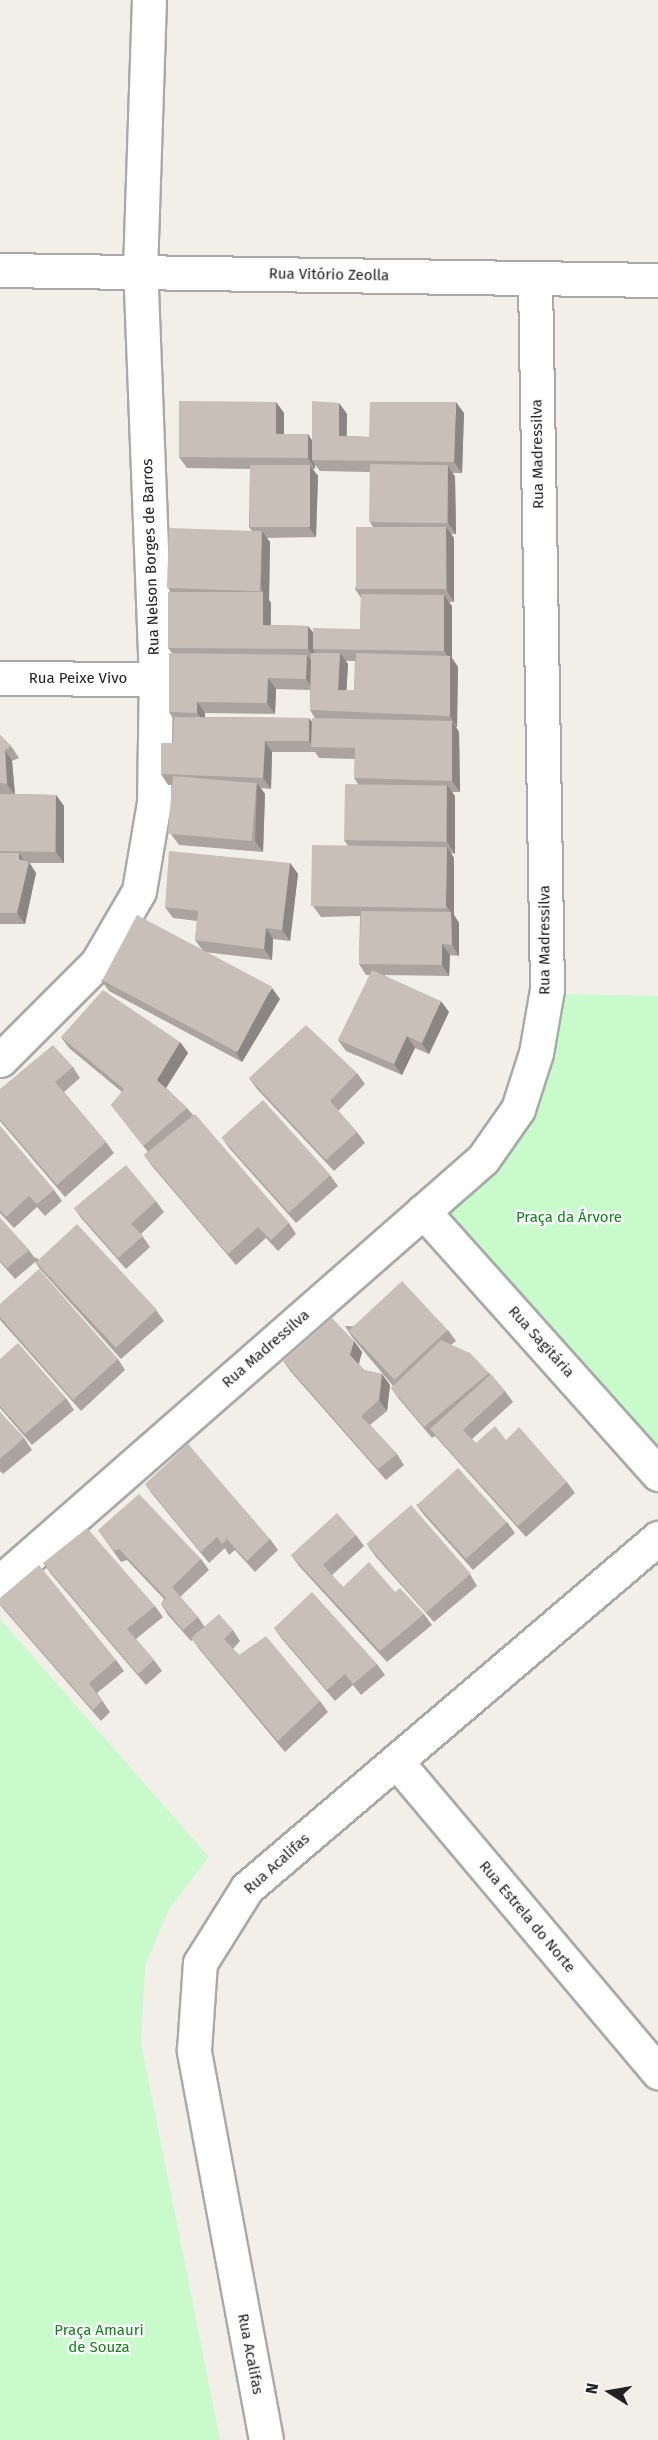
<!DOCTYPE html>
<meta charset="utf-8">
<style>
body{margin:0}
#map{position:relative;width:658px;height:2440px;overflow:hidden;background:#f2efe9;font-family:"Fira Sans",sans-serif}
div>[style]{position:absolute}
[style*='--x']{left:calc(var(--x)*1px);top:calc(var(--y)*1px);width:calc(var(--w)*1px);rotate:calc(var(--a)*1deg)}
.park>*{inset:0;background:#c8facc}
.roads{filter:drop-shadow(2px 0 #a9a9a9) drop-shadow(-2px 0 #a9a9a9) drop-shadow(0 2px #a9a9a9) drop-shadow(0 -2px #a9a9a9)}
.minor>*{height:33px;margin:-16.5px;padding:0 16.5px;transform-origin:16.5px;border-radius:16.5px;background:#fff}
.wall>*{inset:0;background:#aba49e}
.shaded-wall>*{inset:0;background:#8b8681}
.building>*{inset:0;background:#c7bfb8;transform-origin:0 0}
span{translate:-50% -50%;white-space:nowrap;text-align:center;line-height:1.15;-webkit-text-stroke:4.5px #fff;paint-order:stroke}
.street-label{font-size:15px;color:#222}
.park-label{font-size:15px;color:#0c8416}
.north{position:absolute;left:580px;top:2362px;width:60px;height:60px;-webkit-text-stroke:4px #fff;paint-order:stroke;rotate:281deg;font-size:16px;font-weight:700;line-height:24px;text-align:center;color:#222}
.north::after{content:'';display:block;margin:auto;width:21px;height:27px;background:#222;clip-path:polygon(50% 0,100% 100%,50% 72%,0 100%)}
</style>
<div id="map">
<div class="park">
<i style="clip-path:polygon(556px 994px,658px 996px,658px 1448px,444px 1213px,493px 1169px)"></i>
<i style="clip-path:polygon(0 1619px,209px 1857px,169px 1909px,145px 1966px,141px 2043px,220px 2440px,0 2440px)"></i>
</div>
<div class="roads">
<div class="minor">
<i style="--x:0;--y:270;--w:658;--a:0.87"></i>
<i style="--x:0;--y:678;--w:156;--a:0.4"></i>
<i style="--x:0;--y:1060;--w:137;--a:-45"></i>
<i style="--x:97;--y:963;--w:83;--a:-59.7"></i>
<i style="--x:139;--y:891;--w:90;--a:-80.4"></i>
<i style="--x:154;--y:802;--w:123;--a:-89.1"></i>
<i style="--x:156;--y:679;--w:409;--a:-92.2"></i>
<i style="--x:140;--y:270;--w:270;--a:-88.1"></i>
<i style="--x:423;--y:1211;--w:353;--a:48.2"></i>
<i style="--x:0;--y:1582;--w:642;--a:-41.21"></i>
<i style="--x:483;--y:1159;--w:61;--a:-55"></i>
<i style="--x:518;--y:1109;--w:59;--a:-72.2"></i>
<i style="--x:536;--y:1053;--w:65;--a:-80.2"></i>
<i style="--x:547;--y:989;--w:709;--a:-90.97"></i>
<i style="--x:396;--y:1761;--w:407;--a:49.9"></i>
<i style="--x:266;--y:2440;--w:397;--a:-100.5"></i>
<i style="--x:194;--y:2050;--w:87;--a:-86.1"></i>
<i style="--x:200;--y:1963;--w:89;--a:-57.9"></i>
<i style="--x:247;--y:1888;--w:540;--a:-40.42"></i>
</div>
</div>
<div class="wall">
<i style="clip-path:polygon(evenodd,276px 402px,284px 413px,284px 434px,308px 434px,312px 441px,339px 403px,347px 414px,347px 436px,369px 437px,464px 413px,462px 473px,453px 473px,455px 477px,456px 534px,451px 534px,454px 538px,454px 602px,448px 602px,452px 606px,452px 658px,458px 667px,457px 727px,456px 727px,459px 732px,460px 792px,452px 792px,455px 796px,455px 854px,451px 853px,454px 858px,454px 915px,459px 923px,459px 956px,450px 955px,449px 976px,384px 975px,449px 1012px,429px 1054px,415px 1048px,402px 1075px,346px 1051px,338px 1040px,370px 975px,366px 975px,359px 964px,360px 916px,321px 917px,313px 906px,348px 846px,344px 840px,358px 784px,354px 778px,355px 759px,319px 758px,315px 752px,272px 752px,271px 789px,261px 788px,265px 794px,263px 852px,179px 845px,171px 834px,173px 785px,168px 785px,161px 774px,173px 743px,173px 718px,169px 712px,172px 653px,168px 648px,171px 592px,168px 588px,252px 531px,249px 527px,250px 469px,187px 468px,179px 457px,276px 402px,315px 465px,320px 471px,370px 472px,370px 522px,373px 527px,355px 589px,361px 598px,360px 629px,313px 632px,308px 626px,271px 625px,271px 603px,269px 600px,270px 542px,266px 538px,316px 537px,318px 476px,312px 469px,315px 469px,315px 465px,276px 402px,345px 661px,355px 661px,354px 690px,346px 690px,348px 664px,345px 661px,276px 402px,276px 689px,310px 690px,310px 710px,315px 718px,312px 722px,309px 718px,205px 717px,205px 713px,275px 714px,276px 689px)"></i>
<i style="clip-path:polygon(0 735px,11px 746px,19px 758px,12px 761px,15px 794px,56px 795px,64px 806px,64px 863px,29px 863px,36px 873px,25px 924px,0 924px)"></i>
<i style="clip-path:polygon(290px 863px,298px 874px,290px 941px,273px 939px,272px 960px,204px 952px,280px 999px,242px 1062px,109px 991px,101px 980px,203px 951px,195px 940px,197px 921px,173px 918px,165px 907px)"></i>
<i style="clip-path:polygon(61px 1037px,180px 1042px,188px 1053px,166px 1088px,187px 1108px,193px 1115px,289px 1223px,296px 1234px,278px 1251px,266px 1238px,236px 1265px,152px 1166px,144px 1155px,148px 1152px,111px 1105px,122px 1092px,69px 1048px)"></i>
<i style="clip-path:polygon(73px 1067px,80px 1078px,64px 1092px,106px 1142px,114px 1153px,65px 1197px,0 1121px,0 1089px)"></i>
<i style="clip-path:polygon(357px 1073px,365px 1084px,338px 1111px,357px 1132px,365px 1143px,334px 1171px,257px 1089px,249px 1078px)"></i>
<i style="clip-path:polygon(0 1126px,54px 1190px,62px 1201px,45px 1216px,37px 1207px,14px 1228px,0 1213px)"></i>
<i style="clip-path:polygon(222px 1138px,330px 1175px,338px 1186px,296px 1223px,230px 1149px)"></i>
<i style="clip-path:polygon(156px 1201px,164px 1212px,141px 1234px,150px 1247px,126px 1269px,82px 1219px,74px 1208px)"></i>
<i style="clip-path:polygon(0 1218px,29px 1250px,34px 1257px,156px 1310px,164px 1321px,121px 1359px,40px 1269px,35px 1262px,15px 1279px,0 1262px)"></i>
<i style="clip-path:polygon(0 1304px,118px 1359px,125px 1370px,81px 1411px,1px 1321px,0 1319px)"></i>
<i style="clip-path:polygon(345px 1326px,448px 1330px,456px 1341px,451px 1345px,489px 1373px,505px 1391px,513px 1402px,472px 1439px,476px 1443px,506px 1440px,567px 1482px,575px 1493px,526px 1537px,435px 1436px,432px 1438px,399px 1399px,391px 1388px,393px 1386px,352px 1337px)"></i>
<i style="clip-path:polygon(354px 1341px,362px 1352px,359px 1364px,364px 1370px,382px 1374px,390px 1385px,387px 1411px,370px 1425px,397px 1454px,404px 1465px,386px 1480px,291px 1372px,283px 1361px)"></i>
<i style="clip-path:polygon(0 1359px,66px 1398px,74px 1410px,32px 1445px,0 1408px)"></i>
<i style="clip-path:polygon(0 1412px,24px 1438px,32px 1450px,3px 1474px,0 1471px)"></i>
<i style="clip-path:polygon(145px 1484px,270px 1539px,278px 1550px,255px 1572px,235px 1550px,229px 1555px,225px 1548px,209px 1563px,153px 1495px)"></i>
<i style="clip-path:polygon(416px 1504px,507px 1522px,515px 1533px,473px 1570px,424px 1515px)"></i>
<i style="clip-path:polygon(98px 1530px,201px 1559px,209px 1570px,180px 1597px,198px 1617px,204px 1626px,233px 1630px,240px 1641px,233px 1649px,239px 1655px,320px 1701px,328px 1712px,285px 1752px,199px 1649px,193px 1640px,191px 1641px,168px 1615px,161px 1604px,164px 1599px,127px 1560px,121px 1562px)"></i>
<i style="clip-path:polygon(356px 1535px,364px 1546px,332px 1575px,343px 1587px,395px 1592px,424px 1614px,432px 1625px,387px 1662px,299px 1566px,291px 1555px)"></i>
<i style="clip-path:polygon(368px 1546px,470px 1574px,477px 1586px,434px 1622px,376px 1557px)"></i>
<i style="clip-path:polygon(43px 1563px,155px 1606px,163px 1617px,136px 1639px,154px 1660px,162px 1671px,146px 1685px,51px 1574px)"></i>
<i style="clip-path:polygon(0 1598px,116px 1660px,124px 1671px,97px 1693px,110px 1712px,101px 1721px,5px 1611px,0 1605px)"></i>
<i style="clip-path:polygon(274px 1628px,377px 1664px,385px 1675px,361px 1695px,353px 1685px,335px 1701px,282px 1639px)"></i>
</div>
<div class="shaded-wall">
<i style="clip-path:polygon(276px 402px,284px 413px,284px 445px,276px 434px)"></i>
<i style="clip-path:polygon(456px 402px,464px 413px,462px 473px,454px 462px)"></i>
<i style="clip-path:polygon(339px 403px,347px 414px,346px 447px,339px 436px)"></i>
<i style="clip-path:polygon(308px 434px,315px 445px,312px 460px,315px 465px,315px 469px,308px 458px)"></i>
<i style="clip-path:polygon(310px 465px,318px 476px,316px 537px,308px 526px)"></i>
<i style="clip-path:polygon(448px 466px,455px 477px,456px 534px,448px 523px)"></i>
<i style="clip-path:polygon(446px 527px,454px 538px,454px 602px,447px 591px)"></i>
<i style="clip-path:polygon(262px 531px,270px 542px,269px 600px,261px 589px)"></i>
<i style="clip-path:polygon(263px 592px,271px 603px,270px 636px,263px 625px)"></i>
<i style="clip-path:polygon(444px 595px,452px 606px,452px 658px,458px 667px,457px 727px,450px 716px,450px 659px,444px 651px)"></i>
<i style="clip-path:polygon(308px 626px,316px 637px,313px 649px,316px 654px,316px 660px,308px 649px)"></i>
<i style="clip-path:polygon(340px 653px,348px 664px,346px 701px,338px 690px)"></i>
<i style="clip-path:polygon(307px 655px,315px 666px,314px 690px,306px 679px)"></i>
<i style="clip-path:polygon(268px 678px,276px 689px,275px 714px,267px 703px)"></i>
<i style="clip-path:polygon(197px 702px,205px 713px,205px 724px,197px 713px)"></i>
<i style="clip-path:polygon(309px 718px,317px 729px,313px 747px,309px 741px)"></i>
<i style="clip-path:polygon(452px 721px,459px 732px,460px 792px,452px 781px)"></i>
<i style="clip-path:polygon(265px 741px,272px 752px,271px 789px,263px 778px)"></i>
<i style="clip-path:polygon(5px 750px,12px 761px,15px 795px,7px 784px)"></i>
<i style="clip-path:polygon(257px 783px,265px 794px,263px 852px,255px 841px)"></i>
<i style="clip-path:polygon(447px 785px,455px 796px,455px 854px,447px 842px)"></i>
<i style="clip-path:polygon(56px 795px,64px 806px,64px 863px,56px 852px)"></i>
<i style="clip-path:polygon(447px 847px,454px 858px,454px 915px,459px 923px,459px 956px,452px 945px,451px 912px,446px 905px)"></i>
<i style="clip-path:polygon(19px 853px,26px 864px,29px 862px,36px 873px,25px 924px,17px 913px,19px 859px)"></i>
<i style="clip-path:polygon(290px 863px,298px 874px,290px 941px,282px 930px)"></i>
<i style="clip-path:polygon(266px 928px,273px 939px,272px 960px,264px 949px)"></i>
<i style="clip-path:polygon(442px 944px,450px 955px,449px 976px,442px 965px)"></i>
<i style="clip-path:polygon(272px 988px,280px 999px,242px 1062px,235px 1051px)"></i>
<i style="clip-path:polygon(441px 1001px,449px 1012px,429px 1054px,422px 1043px)"></i>
<i style="clip-path:polygon(407px 1036px,415px 1048px,402px 1075px,394px 1064px)"></i>
<i style="clip-path:polygon(180px 1042px,188px 1053px,164px 1091px,157px 1080px)"></i>
<i style="clip-path:polygon(354px 1341px,362px 1352px,358px 1366px,350px 1355px)"></i>
<i style="clip-path:polygon(382px 1374px,390px 1385px,387px 1411px,379px 1400px)"></i>
</div>
<div class="building">
<i style="clip-path:polygon(179px 401px,276px 402px,276px 434px,308px 434px,308px 458px,179px 457px)"></i>
<i style="clip-path:polygon(312px 401px,339px 403px,339px 436px,369px 437px,370px 402px,456px 402px,454px 462px,312px 460px)"></i>
<i style="left:370px;top:464px;width:78px;height:58px;rotate:1deg"></i>
<i style="left:250px;top:465px;width:60px;height:62px"></i>
<i style="left:356px;top:527px;width:90px;height:62px"></i>
<i style="left:169px;top:528px;width:93px;height:60px;rotate:2deg"></i>
<i style="clip-path:polygon(168px 592px,263px 592px,263px 625px,308px 626px,308px 649px,168px 648px)"></i>
<i style="clip-path:polygon(361px 594px,444px 595px,444px 651px,313px 649px,313px 628px,360px 629px)"></i>
<i style="clip-path:polygon(169px 653px,307px 655px,306px 679px,268px 678px,267px 703px,197px 702px,197px 713px,169px 712px)"></i>
<i style="clip-path:polygon(311px 653px,340px 653px,338px 690px,354px 690px,356px 653px,450px 656px,450px 716px,310px 710px)"></i>
<i style="clip-path:polygon(174px 717px,309px 718px,309px 741px,265px 741px,263px 778px,161px 774px,161px 743px,173px 743px)"></i>
<i style="clip-path:polygon(312px 718px,452px 721px,452px 781px,354px 778px,355px 748px,311px 747px)"></i>
<i style="clip-path:polygon(0 735px,11px 746px,5px 750px,7px 784px,0 783px)"></i>
<i style="left:173px;top:776px;width:84px;height:58px;rotate:5deg"></i>
<i style="left:345px;top:784px;width:102px;height:56px;rotate:1deg"></i>
<i style="left:0;top:794px;width:56px;height:57px;rotate:1deg"></i>
<i style="left:312px;top:845px;width:135px;height:61px;rotate:1deg"></i>
<i style="clip-path:polygon(169px 851px,290px 863px,282px 930px,266px 928px,264px 949px,195px 940px,198px 911px,165px 907px)"></i>
<i style="clip-path:polygon(0 853px,19px 853px,19px 859px,29px 862px,17px 913px,0 913px)"></i>
<i style="clip-path:polygon(361px 911px,451px 912px,452px 945px,442px 944px,442px 965px,359px 964px)"></i>
<i style="left:137px;top:915px;width:153px;height:74px;rotate:28deg"></i>
<i style="clip-path:polygon(372px 970px,441px 1001px,422px 1043px,407px 1036px,394px 1064px,338px 1040px)"></i>
<i style="clip-path:polygon(103px 990px,180px 1042px,157px 1080px,187px 1108px,143px 1146px,111px 1105px,124px 1089px,61px 1037px)"></i>
<i style="clip-path:polygon(306px 1025px,357px 1073px,330px 1101px,357px 1132px,326px 1160px,249px 1078px)"></i>
<i style="clip-path:polygon(53px 1045px,73px 1067px,55px 1082px,106px 1142px,57px 1185px,0 1119px,0 1089px)"></i>
<i style="left:263px;top:1100px;width:101px;height:56px;rotate:48deg"></i>
<i style="clip-path:polygon(195px 1114px,289px 1223px,271px 1240px,258px 1227px,228px 1254px,144px 1155px)"></i>
<i style="clip-path:polygon(0 1126px,54px 1190px,37px 1204px,29px 1196px,6px 1217px,0 1210px)"></i>
<i style="clip-path:polygon(126px 1165px,156px 1201px,131px 1224px,143px 1236px,118px 1258px,74px 1208px)"></i>
<i style="clip-path:polygon(0 1218px,29px 1250px,7px 1268px,0 1260px)"></i>
<i style="left:77px;top:1224px;width:117px;height:56px;rotate:47deg"></i>
<i style="clip-path:polygon(39px 1269px,118px 1359px,73px 1400px,0 1317px,0 1304px)"></i>
<i style="left:402px;top:1281px;width:67px;height:73px;rotate:47deg"></i>
<i style="clip-path:polygon(332px 1318px,354px 1341px,350px 1355px,364px 1370px,382px 1374px,379px 1400px,361px 1416px,397px 1454px,378px 1469px,283px 1361px)"></i>
<i style="clip-path:polygon(441px 1340px,470px 1353px,489px 1373px,424px 1427px,391px 1388px)"></i>
<i style="clip-path:polygon(18px 1343px,66px 1398px,25px 1434px,0 1406px,0 1359px)"></i>
<i style="clip-path:polygon(491px 1374px,505px 1391px,463px 1430px,476px 1443px,495px 1426px,506px 1440px,519px 1427px,567px 1482px,518px 1526px,430px 1429px)"></i>
<i style="clip-path:polygon(0 1412px,24px 1438px,0 1459px)"></i>
<i style="clip-path:polygon(188px 1444px,270px 1539px,247px 1561px,227px 1539px,222px 1544px,217px 1537px,201px 1552px,145px 1484px)"></i>
<i style="left:458px;top:1468px;width:73px;height:55px;rotate:48deg"></i>
<i style="clip-path:polygon(139px 1494px,201px 1559px,172px 1587px,198px 1617px,183px 1630px,161px 1604px,166px 1598px,119px 1549px,114px 1551px,98px 1530px)"></i>
<i style="left:411px;top:1505px;width:91px;height:59px;rotate:49deg"></i>
<i style="clip-path:polygon(337px 1513px,356px 1535px,323px 1565px,343px 1587px,369px 1562px,395px 1592px,400px 1588px,424px 1614px,380px 1651px,291px 1555px)"></i>
<i style="clip-path:polygon(87px 1528px,155px 1606px,127px 1629px,154px 1660px,138px 1674px,43px 1563px)"></i>
<i style="clip-path:polygon(39px 1565px,116px 1660px,89px 1683px,102px 1701px,93px 1710px,0 1604px,0 1598px)"></i>
<i style="clip-path:polygon(312px 1592px,377px 1664px,353px 1684px,345px 1674px,327px 1690px,274px 1628px)"></i>
<i style="clip-path:polygon(219px 1614px,233px 1630px,224px 1639px,239px 1655px,266px 1636px,320px 1701px,278px 1741px,191px 1638px)"></i>
</div>
<div class="street-label">
<span style="left:329px;top:275px;rotate:1deg">Rua Vitório Zeolla</span>
<span style="left:538px;top:454px;rotate:-91deg">Rua Madressilva</span>
<span style="left:151px;top:557px;rotate:-92deg">Rua Nelson Borges de Barros</span>
<span style="left:78px;top:679px">Rua Peixe Vivo</span>
<span style="left:545px;top:940px;rotate:-90deg">Rua Madressilva</span>
<span style="left:541px;top:1342px;rotate:48deg">Rua Sagitária</span>
<span style="left:266px;top:1349px;rotate:-41deg">Rua Madressilva</span>
<span style="left:277px;top:1864px;rotate:-42deg">Rua Acalifas</span>
<span style="left:527px;top:1917px;rotate:50deg">Rua Estrela do Norte</span>
<span style="left:250px;top:2354px;rotate:79deg">Rua Acalifas</span>
</div>
<div class="park-label">
<span style="left:569px;top:1218px">Praça da Árvore</span>
<span style="left:99px;top:2339px">Praça Amauri<br>de Souza</span>
</div>
<div class="north">N</div>
</div>
